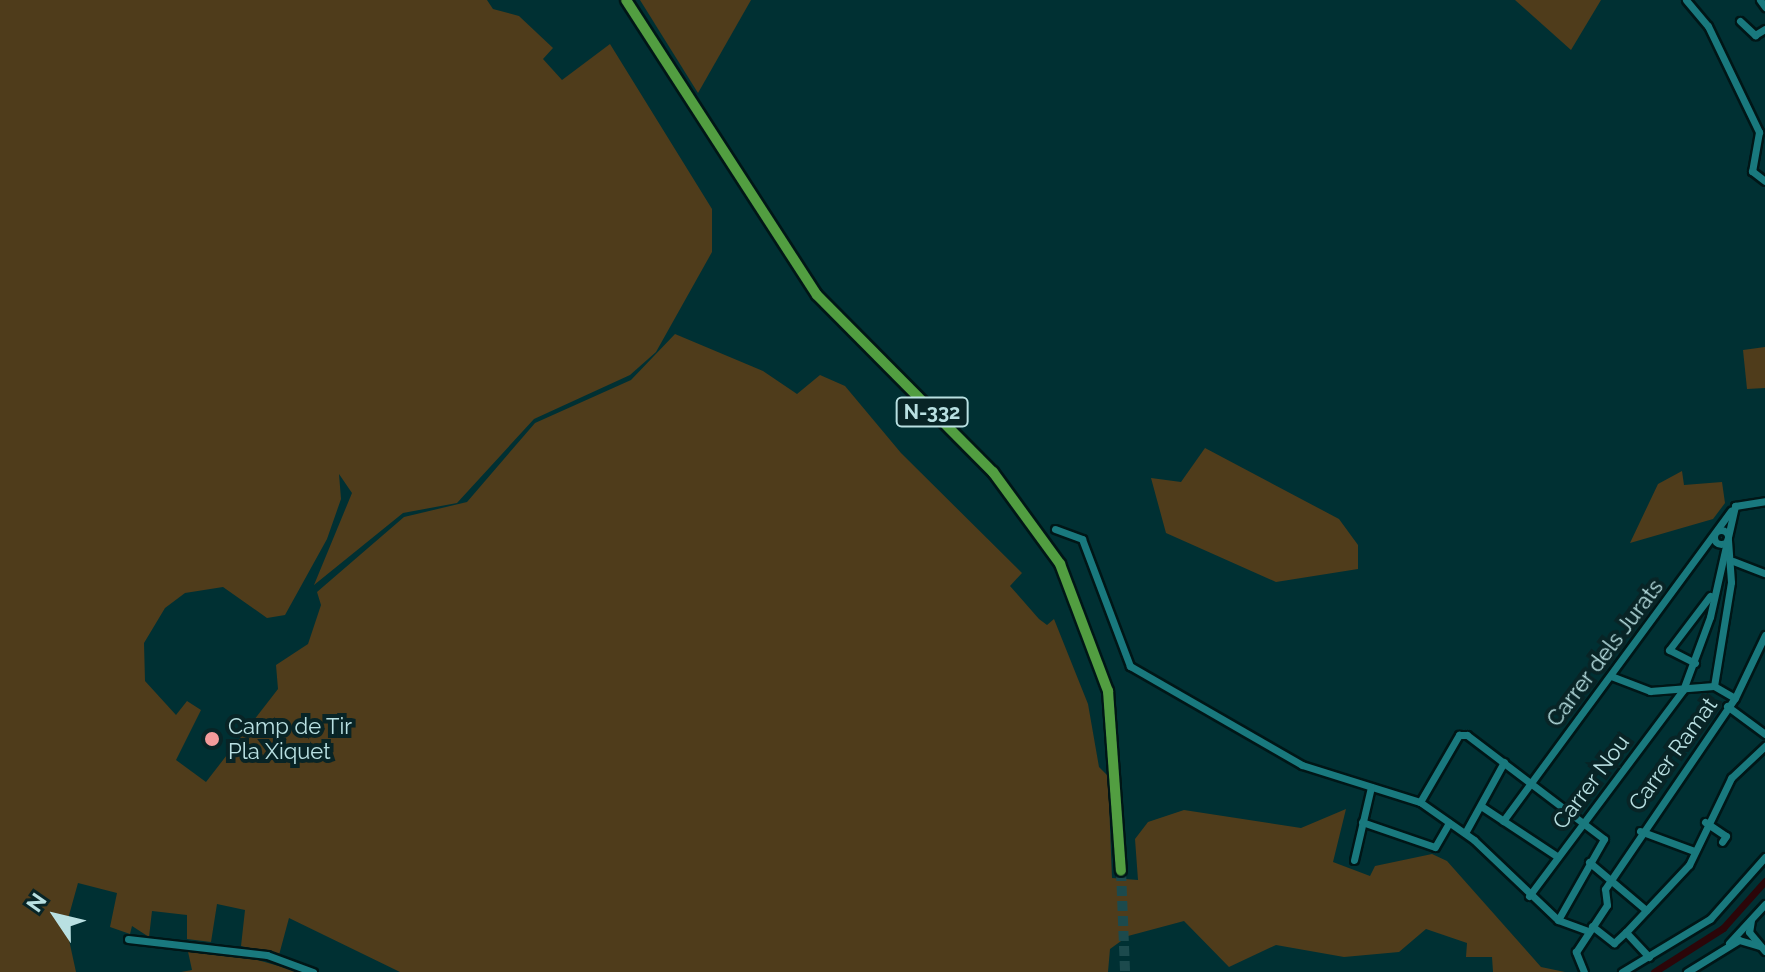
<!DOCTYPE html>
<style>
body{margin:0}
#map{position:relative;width:1765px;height:972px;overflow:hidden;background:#003033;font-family:Raleway,sans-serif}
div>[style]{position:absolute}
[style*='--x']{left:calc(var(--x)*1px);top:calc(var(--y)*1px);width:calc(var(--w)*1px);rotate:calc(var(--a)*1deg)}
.green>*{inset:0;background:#4f3c1b}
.canal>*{height:7px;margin:-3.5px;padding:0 3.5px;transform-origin:3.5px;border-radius:3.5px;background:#2c0609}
.highway-tunnel>*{height:10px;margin-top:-5px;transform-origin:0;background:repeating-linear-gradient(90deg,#1c4a4d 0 10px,transparent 0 15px)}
.roads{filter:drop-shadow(2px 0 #001617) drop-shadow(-2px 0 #001617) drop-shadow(0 2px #001617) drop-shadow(0 -2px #001617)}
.minor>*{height:7px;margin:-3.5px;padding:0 3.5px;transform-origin:3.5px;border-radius:3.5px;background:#19797e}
.minor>.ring{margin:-3.5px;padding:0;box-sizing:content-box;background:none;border:7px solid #19797e;border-radius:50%}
.highway>*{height:10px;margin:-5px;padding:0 5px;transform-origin:5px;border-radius:5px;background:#529e41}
.dots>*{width:22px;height:22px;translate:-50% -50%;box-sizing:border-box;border:4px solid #082426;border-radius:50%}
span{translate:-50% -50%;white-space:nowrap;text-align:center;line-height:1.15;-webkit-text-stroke:8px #082426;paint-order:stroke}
.shield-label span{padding:2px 6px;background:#082426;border:2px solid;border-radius:6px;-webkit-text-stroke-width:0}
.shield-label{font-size:20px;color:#b9e0e2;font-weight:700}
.street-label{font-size:22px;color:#b9e0e2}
.poi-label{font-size:22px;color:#b9e0e2}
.left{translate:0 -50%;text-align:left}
.north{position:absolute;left:16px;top:876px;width:80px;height:80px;-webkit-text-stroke:6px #082426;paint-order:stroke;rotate:305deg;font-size:22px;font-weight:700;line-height:32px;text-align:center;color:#b9e0e2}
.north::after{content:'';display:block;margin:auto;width:28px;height:36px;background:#b9e0e2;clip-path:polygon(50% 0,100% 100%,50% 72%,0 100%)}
</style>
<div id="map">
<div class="green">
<i style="clip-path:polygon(0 0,487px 0,493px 9px,519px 16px,553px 48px,543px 59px,562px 80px,610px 44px,712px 209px,712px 252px,656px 352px,630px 375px,534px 419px,457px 503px,403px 513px,314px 585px,352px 493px,339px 474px,341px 499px,327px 539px,285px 615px,267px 618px,223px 587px,185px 593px,165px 608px,144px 643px,145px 681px,176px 715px,187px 701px,201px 710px,176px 760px,206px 782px,278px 689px,276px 665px,308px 644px,321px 605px,317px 592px,404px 517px,467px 502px,535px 423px,631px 380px,675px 334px,763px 371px,797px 394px,820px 375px,845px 386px,901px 453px,1022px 573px,1010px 586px,1039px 619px,1047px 625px,1054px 619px,1088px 704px,1099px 767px,1108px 776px,1112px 878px,1138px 880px,1135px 839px,1148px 822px,1184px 810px,1301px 828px,1346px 809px,1333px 862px,1370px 876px,1375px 866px,1432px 854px,1447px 861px,1541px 967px,1565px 972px,1493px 972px,1492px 957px,1466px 957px,1467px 943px,1426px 929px,1399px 952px,1344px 957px,1276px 945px,1229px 967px,1184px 921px,1128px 936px,1110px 949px,1108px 972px,400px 972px,289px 918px,279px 955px,241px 946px,245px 910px,217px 904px,211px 942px,187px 939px,187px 915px,152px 911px,149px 937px,132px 926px,130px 934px,110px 927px,117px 893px,78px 883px,66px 926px,76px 972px,0 972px)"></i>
<i style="clip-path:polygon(640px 0,751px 0,698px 93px)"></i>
<i style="clip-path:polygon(1515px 0,1601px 0,1571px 50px)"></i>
<i style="clip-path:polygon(1765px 347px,1765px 388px,1747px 389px,1743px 350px)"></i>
<i style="clip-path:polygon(1205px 448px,1339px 519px,1358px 545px,1358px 569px,1276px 582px,1166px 533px,1151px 478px,1181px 482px)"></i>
<i style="clip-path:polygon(1682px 471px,1684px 485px,1722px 482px,1725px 503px,1713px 519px,1630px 543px,1658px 484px)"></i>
<i style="clip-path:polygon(187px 947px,243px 956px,300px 972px,181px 972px,192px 970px)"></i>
</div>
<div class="canal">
<i style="--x:1654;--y:972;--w:82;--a:-32.5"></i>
<i style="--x:1723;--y:928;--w:63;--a:-48.2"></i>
</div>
<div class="highway-tunnel">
<i style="--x:1121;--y:871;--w:101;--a:87.7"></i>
</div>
<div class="roads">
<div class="minor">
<i style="--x:1686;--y:0;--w:34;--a:50"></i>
<i style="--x:1708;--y:26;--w:118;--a:64.3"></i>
<i style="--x:1759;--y:132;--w:40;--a:100"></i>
<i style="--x:1752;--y:171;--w:16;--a:38"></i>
<i style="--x:1760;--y:0;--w:9;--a:54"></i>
<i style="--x:1740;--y:21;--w:21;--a:43"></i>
<i style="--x:1755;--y:35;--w:12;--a:-31"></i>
<i style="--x:1735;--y:506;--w:30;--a:-9"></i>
<i style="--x:1055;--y:529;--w:29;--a:20"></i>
<i style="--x:1082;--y:539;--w:136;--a:69.3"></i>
<i style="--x:1130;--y:666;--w:198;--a:29.9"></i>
<i style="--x:1302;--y:765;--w:124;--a:17.4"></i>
<i style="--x:1420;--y:802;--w:66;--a:35.1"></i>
<i style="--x:1474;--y:840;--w:116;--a:43.6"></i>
<i style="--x:1558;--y:920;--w:32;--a:20"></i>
<i class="ring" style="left:1714px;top:530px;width:7px;height:7px"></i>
<i style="--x:1733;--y:561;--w:34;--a:21"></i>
<i style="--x:1695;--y:663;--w:29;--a:-153"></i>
<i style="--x:1669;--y:650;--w:68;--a:-52.8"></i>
<i style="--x:1611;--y:676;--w:42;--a:21"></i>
<i style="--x:1650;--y:691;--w:64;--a:-4.5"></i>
<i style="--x:1714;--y:686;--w:24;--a:30"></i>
<i style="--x:1714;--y:686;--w:105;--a:-80.7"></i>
<i style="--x:1731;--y:582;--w:42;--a:-94.1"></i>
<i style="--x:1727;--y:706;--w:47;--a:36.4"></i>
<i style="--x:1420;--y:802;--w:78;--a:-59.8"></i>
<i style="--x:1459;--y:735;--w:8;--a:0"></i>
<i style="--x:1467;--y:735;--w:172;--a:37.2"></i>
<i style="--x:1604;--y:839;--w:93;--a:119.6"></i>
<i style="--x:1481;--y:806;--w:92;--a:33.5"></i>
<i style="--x:1503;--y:821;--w:385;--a:-53.7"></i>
<i style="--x:1362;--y:822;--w:77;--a:18.9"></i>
<i style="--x:1435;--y:847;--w:28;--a:-60"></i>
<i style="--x:1705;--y:822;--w:25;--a:34"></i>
<i style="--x:1726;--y:836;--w:7;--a:124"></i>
<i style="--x:1640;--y:831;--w:58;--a:20.3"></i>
<i style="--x:1465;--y:833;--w:81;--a:-61.2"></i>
<i style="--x:1354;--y:860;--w:75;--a:-76.9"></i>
<i style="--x:1589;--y:862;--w:75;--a:40.1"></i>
<i style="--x:1529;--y:896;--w:257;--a:-53.2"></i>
<i style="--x:1683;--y:690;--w:78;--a:-69.7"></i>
<i style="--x:1710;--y:617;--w:114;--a:-77.3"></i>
<i style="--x:1751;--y:920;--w:12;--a:99"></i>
<i style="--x:1749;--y:932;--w:25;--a:50"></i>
<i style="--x:1592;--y:926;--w:28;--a:38"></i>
<i style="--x:1614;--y:943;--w:16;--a:-43"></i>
<i style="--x:128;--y:939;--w:140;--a:6.6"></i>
<i style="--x:267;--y:955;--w:49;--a:20.3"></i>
<i style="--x:1729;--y:943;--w:53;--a:-47.3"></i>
<i style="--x:1649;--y:957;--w:34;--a:-133"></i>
<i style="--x:1626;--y:932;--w:92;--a:-46.8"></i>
<i style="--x:1689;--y:865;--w:97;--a:-64.2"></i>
<i style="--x:1731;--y:778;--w:47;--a:-43.3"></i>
<i style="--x:1584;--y:972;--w:22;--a:-112"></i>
<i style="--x:1576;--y:952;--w:56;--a:-56.6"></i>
<i style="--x:1607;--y:905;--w:16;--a:-97"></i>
<i style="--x:1605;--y:889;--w:231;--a:-55.8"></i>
<i style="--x:1735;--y:698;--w:70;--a:-64.5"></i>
<i style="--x:1622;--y:972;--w:103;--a:-31.1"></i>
<i style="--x:1710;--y:919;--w:83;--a:-48.4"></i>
<i style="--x:1687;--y:972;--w:61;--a:-31.6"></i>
<i style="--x:1739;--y:940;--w:22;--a:16"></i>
</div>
<div class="highway">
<i style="--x:626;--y:0;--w:351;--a:57.1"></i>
<i style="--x:817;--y:295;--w:250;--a:45.2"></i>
<i style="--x:993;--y:472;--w:114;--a:53.9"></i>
<i style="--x:1060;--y:564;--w:136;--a:69.3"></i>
<i style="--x:1108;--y:691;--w:180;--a:85.9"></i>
</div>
</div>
<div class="dots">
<i style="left:212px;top:739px;background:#f59b9b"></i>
</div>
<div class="shield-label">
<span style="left:932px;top:412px">N-332</span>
</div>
<div class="street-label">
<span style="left:1605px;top:653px;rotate:-53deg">Carrer dels Jurats</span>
<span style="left:1673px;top:754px;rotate:-54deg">Carrer Ramat</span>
<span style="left:1591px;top:782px;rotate:-53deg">Carrer Nou</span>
</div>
<div class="poi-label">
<span class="left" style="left:228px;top:739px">Camp de Tir<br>Pla Xiquet</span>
</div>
<div class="north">N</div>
</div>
